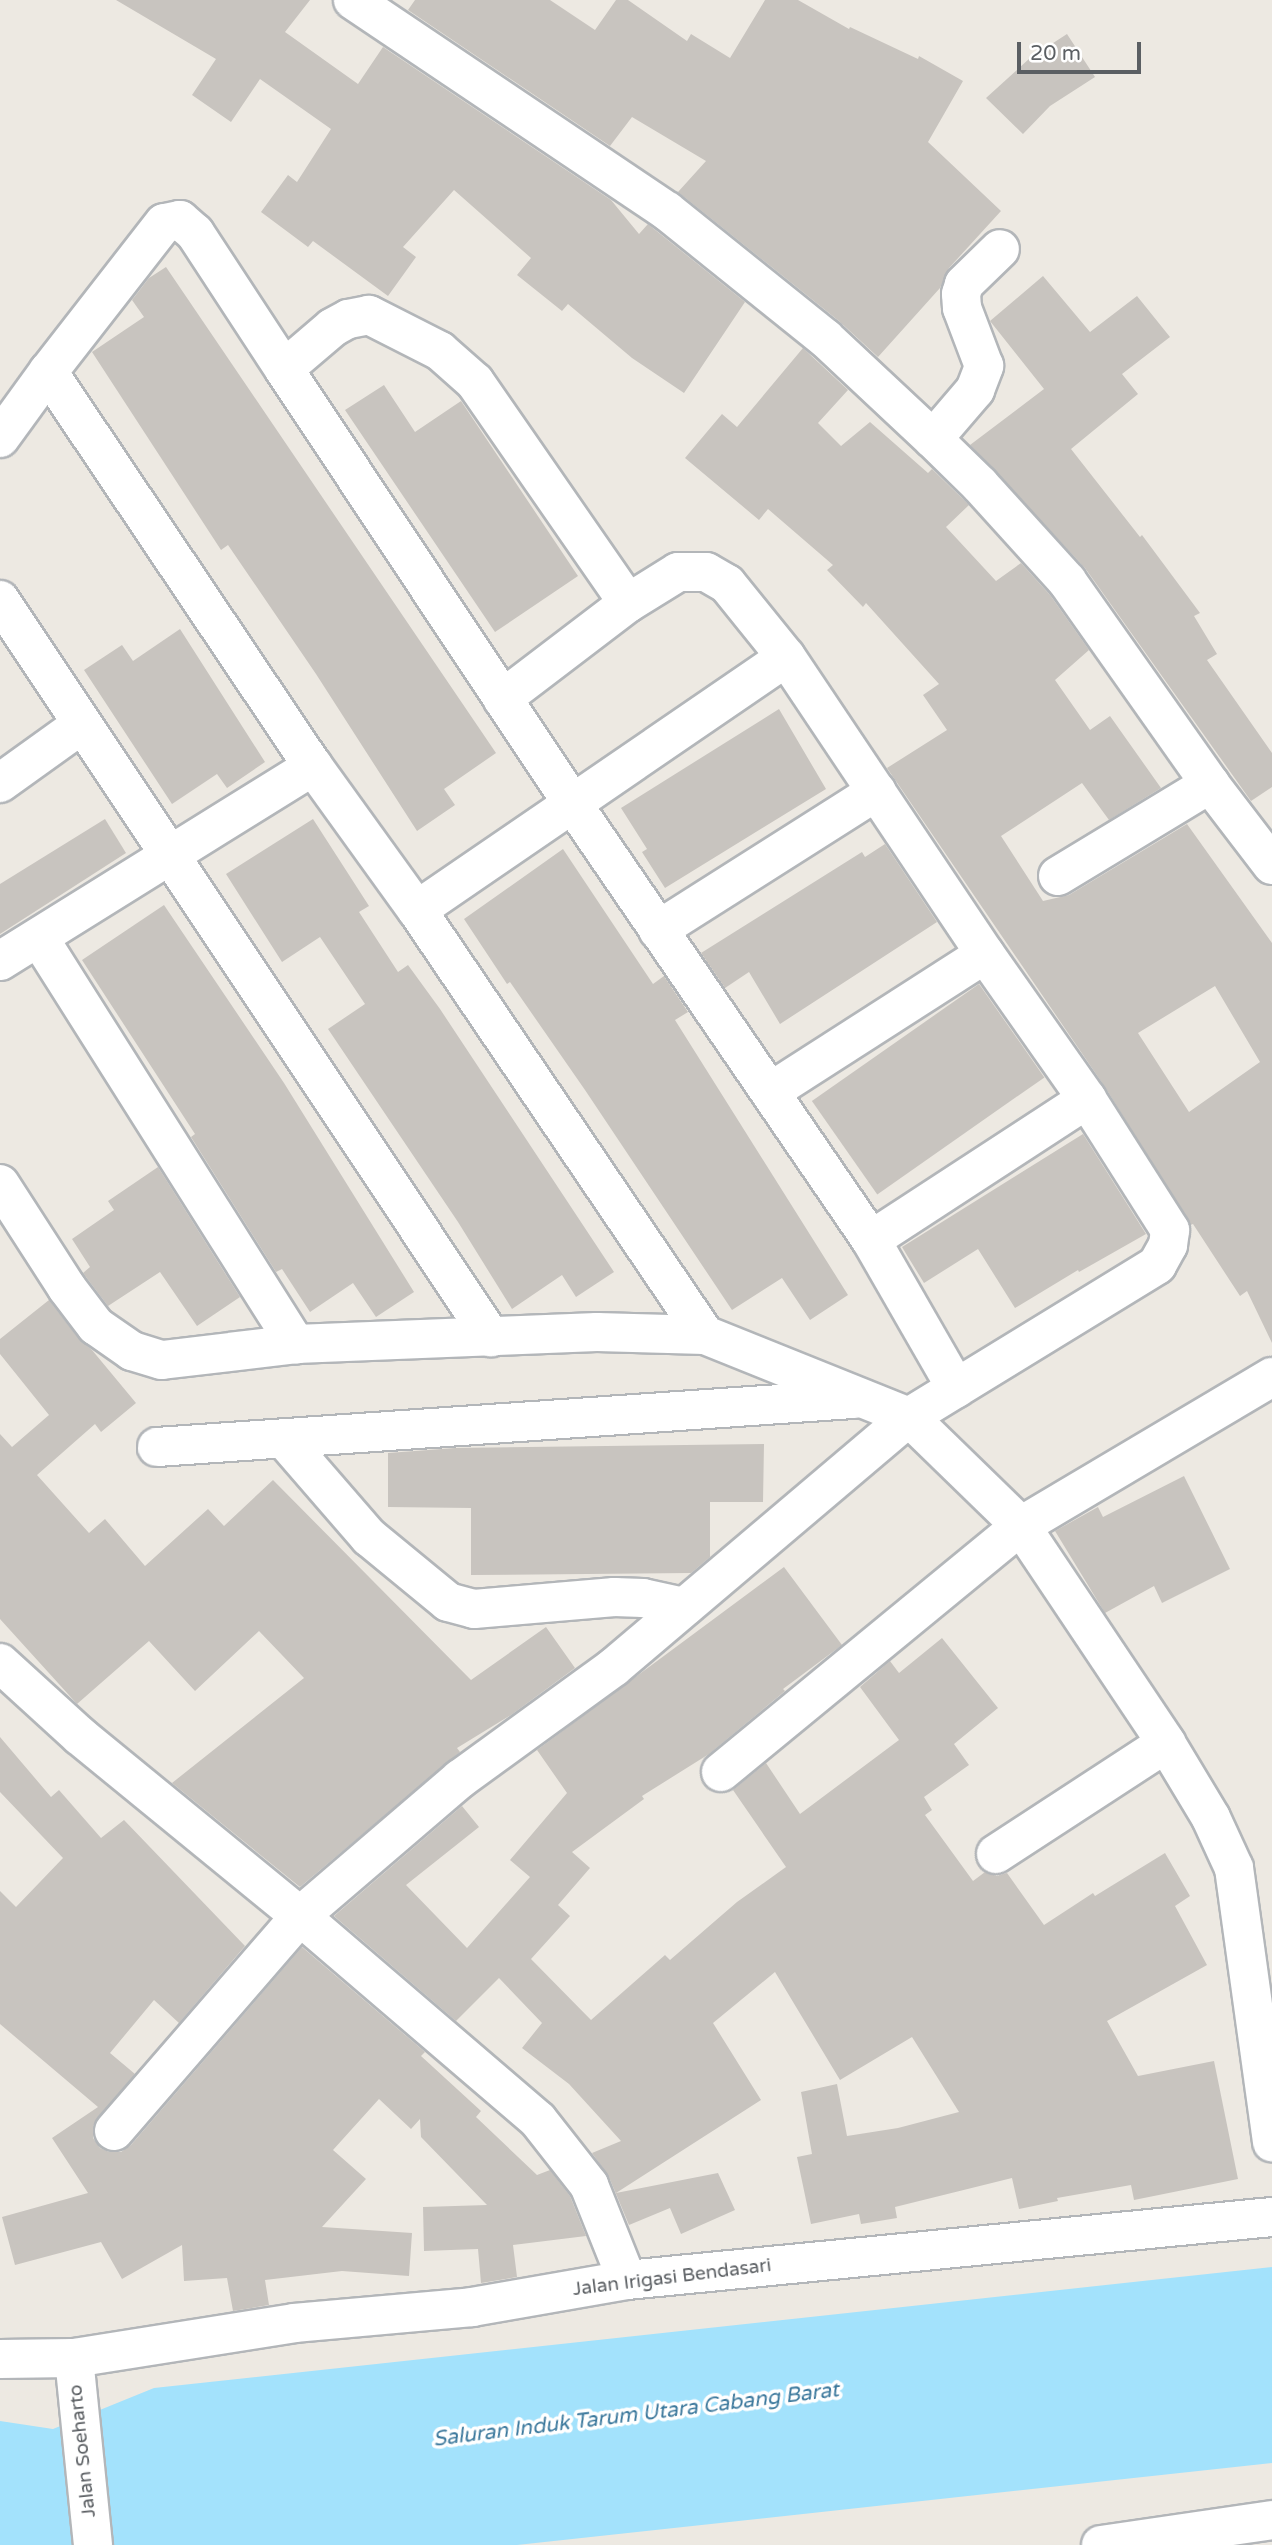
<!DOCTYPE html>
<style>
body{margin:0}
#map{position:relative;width:1272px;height:2545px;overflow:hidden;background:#ede9e2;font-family:"Varela Round",sans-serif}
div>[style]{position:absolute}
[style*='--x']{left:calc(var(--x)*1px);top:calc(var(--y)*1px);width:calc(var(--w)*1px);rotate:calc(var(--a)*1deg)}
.water>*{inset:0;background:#a3e2fc}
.building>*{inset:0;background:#c8c4bf;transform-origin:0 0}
.roads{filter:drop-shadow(2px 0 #b3b6b9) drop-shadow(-2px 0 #b3b6b9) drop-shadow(0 2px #b3b6b9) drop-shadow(0 -2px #b3b6b9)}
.minor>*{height:38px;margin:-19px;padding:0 19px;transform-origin:19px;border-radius:19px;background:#fff}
.tertiary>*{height:38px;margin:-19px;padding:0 19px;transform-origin:19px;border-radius:19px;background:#fff}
span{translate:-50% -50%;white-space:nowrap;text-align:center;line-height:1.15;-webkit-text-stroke:7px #fff;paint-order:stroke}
.street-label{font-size:19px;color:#5b5f63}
.water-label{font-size:21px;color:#3b789c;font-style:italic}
.scale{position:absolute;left:1017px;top:42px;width:124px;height:32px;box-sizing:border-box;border:4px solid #5b5f63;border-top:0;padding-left:9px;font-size:21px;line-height:24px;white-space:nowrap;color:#5b5f63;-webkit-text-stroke:5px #fff;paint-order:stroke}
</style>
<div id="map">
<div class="water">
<i style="clip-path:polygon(1272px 2267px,1272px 2463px,517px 2545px,0 2545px,0 2421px,53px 2429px,154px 2388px)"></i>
</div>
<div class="building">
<i style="clip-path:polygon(116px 0,310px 0,285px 32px,358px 84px,383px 47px,611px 200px,639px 234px,648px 224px,654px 229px,745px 302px,684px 393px,632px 358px,568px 304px,562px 311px,517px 275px,531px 258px,454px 190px,403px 247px,416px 257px,388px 296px,313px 241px,308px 247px,261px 212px,288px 175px,297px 182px,331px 129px,260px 79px,231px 122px,192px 95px,216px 59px)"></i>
<i style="clip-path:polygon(415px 0,550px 0,595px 30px,616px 0,628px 0,687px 41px,691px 34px,730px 58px,765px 0,798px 0,849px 29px,850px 27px,918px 59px,919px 56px,963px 81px,928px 142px,1001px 211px,949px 268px,940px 288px,878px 357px,839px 321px,678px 192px,706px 161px,632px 117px,610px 146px,408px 10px)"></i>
<i style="clip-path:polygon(1067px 34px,1095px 77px,1050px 106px,1023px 134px,986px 98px,1030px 58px)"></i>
<i style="clip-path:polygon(166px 267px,496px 753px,444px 789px,455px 805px,417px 831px,316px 674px,228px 545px,221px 550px,92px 352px,144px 317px,132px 300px,149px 278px)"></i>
<i style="clip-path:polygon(1043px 276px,1090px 332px,1137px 296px,1170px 337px,1122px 374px,1138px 394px,1071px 449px,1140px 537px,1142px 535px,1200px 613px,1194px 616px,1217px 654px,1207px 660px,1272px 753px,1272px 787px,1251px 801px,1085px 568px,970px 445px,1044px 389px,990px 321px)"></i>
<i style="clip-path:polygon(evenodd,803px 348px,848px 390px,818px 423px,841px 446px,870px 422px,928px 473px,932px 469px,969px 505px,946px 527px,996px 581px,1021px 563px,1050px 595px,1089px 650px,1055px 680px,1090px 730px,1110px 716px,1161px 788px,1109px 820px,1082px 783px,1001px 836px,1043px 901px,1069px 895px,1187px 824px,1272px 943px,1272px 1343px,1247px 1291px,1240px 1296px,1193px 1224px,1190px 1225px,1105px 1087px,887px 768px,947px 730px,923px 695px,939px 684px,866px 603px,863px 607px,827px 570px,833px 565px,768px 509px,759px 520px,685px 458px,722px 414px,737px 427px,803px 348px,1215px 986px,1260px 1062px,1189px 1112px,1138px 1033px,1215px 986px)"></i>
<i style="clip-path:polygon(384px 385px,415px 432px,461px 401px,578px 576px,495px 632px,345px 410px)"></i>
<i style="clip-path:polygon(180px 629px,265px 762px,227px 788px,217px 774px,172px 804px,84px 670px,122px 645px,133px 661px)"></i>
<i style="clip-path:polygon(779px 709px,826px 789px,665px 888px,642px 852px,647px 849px,621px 808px)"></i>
<i style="clip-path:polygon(105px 819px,126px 853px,0 934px,0 884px)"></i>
<i style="clip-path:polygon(313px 819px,369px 906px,359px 912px,398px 972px,408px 965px,440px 1009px,614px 1272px,576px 1297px,562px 1275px,512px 1309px,458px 1222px,328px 1029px,365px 1004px,320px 937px,282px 962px,226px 874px)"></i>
<i style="clip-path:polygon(885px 844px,937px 922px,780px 1024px,749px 972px,725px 988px,701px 953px,862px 852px,865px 857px)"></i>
<i style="clip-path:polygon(563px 849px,653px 984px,664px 976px,688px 1012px,675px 1020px,848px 1295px,810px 1320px,782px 1278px,732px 1310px,585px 1090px,510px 982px,507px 984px,464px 919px)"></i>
<i style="clip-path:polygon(164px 905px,284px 1083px,414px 1292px,376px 1317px,353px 1283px,310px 1312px,282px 1269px,276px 1272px,191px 1137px,195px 1134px,82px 960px)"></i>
<i style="left:979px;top:984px;width:114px;height:204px;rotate:55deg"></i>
<i style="clip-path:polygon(1083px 1134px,1146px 1234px,1079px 1272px,1078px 1270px,1015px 1308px,978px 1249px,924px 1283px,902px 1247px)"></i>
<i style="clip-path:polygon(158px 1167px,240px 1297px,197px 1326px,160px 1272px,108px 1306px,83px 1273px,90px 1267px,72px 1239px,114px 1210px,108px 1201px)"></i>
<i style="clip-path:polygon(49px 1300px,79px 1339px,92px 1350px,136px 1403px,101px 1432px,95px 1424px,37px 1475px,89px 1533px,105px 1519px,145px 1566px,208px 1509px,224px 1526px,273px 1480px,471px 1680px,546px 1627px,575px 1668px,511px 1715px,457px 1748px,460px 1752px,300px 1887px,172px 1783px,304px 1678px,259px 1631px,195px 1691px,149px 1641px,77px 1704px,0 1619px,0 1434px,12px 1447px,49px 1415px,0 1354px,0 1339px)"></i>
<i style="clip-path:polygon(764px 1444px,763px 1502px,710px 1502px,710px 1557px,691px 1573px,471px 1575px,471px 1508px,388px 1507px,388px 1453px,455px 1448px)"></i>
<i style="clip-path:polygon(1184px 1476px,1230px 1569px,1162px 1603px,1154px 1586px,1105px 1613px,1055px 1531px,1098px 1507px,1103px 1517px)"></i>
<i style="clip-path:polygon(784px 1567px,842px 1645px,783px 1689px,785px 1691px,709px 1754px,642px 1796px,644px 1799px,572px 1852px,590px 1868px,558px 1905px,570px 1916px,531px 1959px,591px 2020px,665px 1955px,670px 1960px,737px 1902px,786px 1867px,733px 1790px,766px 1763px,800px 1814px,899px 1740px,860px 1687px,890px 1661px,899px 1673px,942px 1638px,998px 1708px,954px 1744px,969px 1765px,924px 1797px,932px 1810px,925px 1815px,973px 1881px,985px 1872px,997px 1876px,1007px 1873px,1044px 1925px,1093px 1893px,1095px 1896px,1165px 1853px,1190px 1896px,1175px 1906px,1207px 1965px,1107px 2021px,1138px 2076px,1214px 2061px,1238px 2179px,1134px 2200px,1131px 2185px,1057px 2198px,1058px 2201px,1019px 2209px,1012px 2178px,895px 2207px,897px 2218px,861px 2224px,859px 2214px,811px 2224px,797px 2157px,812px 2154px,801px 2092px,837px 2084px,847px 2136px,898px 2128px,959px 2112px,912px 2037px,840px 2080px,775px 1972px,713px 2023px,761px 2100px,616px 2193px,718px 2173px,735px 2210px,681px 2234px,670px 2208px,629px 2225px,609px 2177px,592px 2153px,621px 2141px,569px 2084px,522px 2048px,542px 2023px,499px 1978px,456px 2021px,334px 1916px,462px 1806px,479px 1827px,406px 1885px,467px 1948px,530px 1877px,510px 1860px,567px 1793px,537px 1750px)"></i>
<i style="clip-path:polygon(0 1737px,51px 1797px,59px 1790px,101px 1838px,124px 1820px,245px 1946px,179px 2023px,154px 2000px,110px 2053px,135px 2074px,93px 2126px,93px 2138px,100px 2148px,109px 2152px,121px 2152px,131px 2145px,302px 1947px,425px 2052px,421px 2056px,481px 2111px,476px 2117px,537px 2175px,550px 2170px,570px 2196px,586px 2236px,513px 2245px,517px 2277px,481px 2283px,478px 2249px,424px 2251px,423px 2207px,487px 2205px,421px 2137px,420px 2119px,411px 2129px,379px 2099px,333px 2150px,366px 2179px,322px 2227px,412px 2233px,409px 2276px,342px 2271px,265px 2280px,269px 2305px,233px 2311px,227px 2278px,184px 2281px,182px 2245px,122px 2279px,101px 2242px,15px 2265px,2px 2217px,88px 2193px,52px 2138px,98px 2107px,0 2024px,0 1891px,16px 1907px,63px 1858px,0 1792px)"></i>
</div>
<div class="roads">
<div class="minor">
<i style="--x:353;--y:0;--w:378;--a:33.9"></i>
<i style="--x:667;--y:211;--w:203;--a:38.8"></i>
<i style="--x:825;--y:338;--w:148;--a:43.1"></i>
<i style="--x:933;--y:439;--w:66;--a:44.4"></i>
<i style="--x:980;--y:485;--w:130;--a:47.8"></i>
<i style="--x:1067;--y:581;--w:248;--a:54.8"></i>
<i style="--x:1210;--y:784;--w:102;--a:52.6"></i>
<i style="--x:284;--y:369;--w:521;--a:56.43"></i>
<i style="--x:572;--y:803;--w:529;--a:55.62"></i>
<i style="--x:871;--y:1240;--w:171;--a:60.1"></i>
<i style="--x:0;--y:438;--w:82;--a:-54"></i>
<i style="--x:933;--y:439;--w:65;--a:-49.4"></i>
<i style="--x:975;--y:390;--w:26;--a:-69"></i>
<i style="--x:984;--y:366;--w:62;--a:-110.8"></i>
<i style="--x:962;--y:308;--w:14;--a:-94"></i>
<i style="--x:961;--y:294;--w:10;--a:-73"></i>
<i style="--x:964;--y:284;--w:50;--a:-44.2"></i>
<i style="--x:0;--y:600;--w:886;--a:56.33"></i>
<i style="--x:628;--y:603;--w:269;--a:-124.7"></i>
<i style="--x:475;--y:382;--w:47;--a:-138.5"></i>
<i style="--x:440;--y:351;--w:80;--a:-153.1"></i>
<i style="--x:369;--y:315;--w:21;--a:169"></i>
<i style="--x:348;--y:319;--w:18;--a:151"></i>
<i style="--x:332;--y:328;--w:63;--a:139.5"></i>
<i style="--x:284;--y:369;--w:163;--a:-123.2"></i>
<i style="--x:195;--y:233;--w:20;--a:-139"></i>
<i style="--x:180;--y:220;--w:16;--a:169"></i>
<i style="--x:164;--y:223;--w:189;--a:127.9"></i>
<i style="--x:48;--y:372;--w:475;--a:56.1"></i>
<i style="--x:313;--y:766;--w:178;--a:54.2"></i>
<i style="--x:417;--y:910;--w:513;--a:55.88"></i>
<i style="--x:0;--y:783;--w:101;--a:-35.7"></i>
<i style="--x:1058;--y:876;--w:178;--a:-31.2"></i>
<i style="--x:417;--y:910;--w:447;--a:-34.4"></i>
<i style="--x:658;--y:930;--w:259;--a:-32.4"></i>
<i style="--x:39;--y:938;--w:481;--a:57.7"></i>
<i style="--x:0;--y:961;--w:369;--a:-31.9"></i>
<i style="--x:770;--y:1092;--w:255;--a:-32.7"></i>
<i style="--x:0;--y:1184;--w:124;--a:57.2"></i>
<i style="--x:67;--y:1288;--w:48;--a:52.7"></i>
<i style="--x:96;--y:1326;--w:44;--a:34.8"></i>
<i style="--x:132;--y:1351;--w:31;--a:17"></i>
<i style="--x:162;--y:1360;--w:135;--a:-6.8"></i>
<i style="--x:296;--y:1344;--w:301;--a:-2.3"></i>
<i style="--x:597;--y:1332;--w:108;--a:1.6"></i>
<i style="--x:705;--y:1335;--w:220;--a:21.9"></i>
<i style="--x:909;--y:1417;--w:156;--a:44.2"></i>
<i style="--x:1021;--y:1526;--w:261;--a:56.2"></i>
<i style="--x:1166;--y:1743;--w:87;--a:59"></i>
<i style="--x:1211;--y:1818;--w:55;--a:65.3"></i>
<i style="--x:1234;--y:1868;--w:277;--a:82.1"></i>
<i style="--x:871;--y:1240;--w:258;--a:-33.1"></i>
<i style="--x:284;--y:1439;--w:130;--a:49.1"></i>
<i style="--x:369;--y:1537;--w:102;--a:39.4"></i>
<i style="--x:448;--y:1602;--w:27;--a:15"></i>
<i style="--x:474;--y:1609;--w:141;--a:-4.9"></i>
<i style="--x:614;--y:1597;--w:29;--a:2"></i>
<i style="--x:643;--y:1598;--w:42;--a:12.4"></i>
<i style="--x:157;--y:1447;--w:698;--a:-3.95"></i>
<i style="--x:0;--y:1663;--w:108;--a:42.4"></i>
<i style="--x:80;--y:1736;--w:284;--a:39.3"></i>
<i style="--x:300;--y:1916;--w:313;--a:40.6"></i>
<i style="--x:538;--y:2120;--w:83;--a:51.9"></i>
<i style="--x:589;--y:2185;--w:102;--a:68.2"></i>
<i style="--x:721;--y:1772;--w:388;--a:-39.4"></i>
<i style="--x:1021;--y:1526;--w:292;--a:-30.7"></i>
<i style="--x:996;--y:1854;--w:203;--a:-33.1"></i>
<i style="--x:114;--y:2131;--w:284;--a:-49.1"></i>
<i style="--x:300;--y:1916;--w:211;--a:-40.6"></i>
<i style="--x:460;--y:1779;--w:190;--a:-36"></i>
<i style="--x:614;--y:1667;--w:387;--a:-40.3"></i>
<i style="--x:909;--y:1417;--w:291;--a:-31.5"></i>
<i style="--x:1157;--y:1265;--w:23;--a:-61"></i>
<i style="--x:1168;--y:1245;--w:15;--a:-82"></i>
<i style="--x:1170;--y:1230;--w:155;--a:-122.4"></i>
<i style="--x:1087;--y:1099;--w:177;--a:-125.1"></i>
<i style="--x:985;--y:954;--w:358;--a:-123.8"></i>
<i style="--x:786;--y:657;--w:94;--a:-128.9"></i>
<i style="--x:727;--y:584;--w:24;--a:-150"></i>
<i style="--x:706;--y:572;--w:28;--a:180"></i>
<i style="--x:678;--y:572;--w:59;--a:148.2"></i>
<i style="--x:628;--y:603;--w:158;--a:142.7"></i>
<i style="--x:1101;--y:2545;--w:173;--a:-8.3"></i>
</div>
<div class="tertiary">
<i style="--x:74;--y:2358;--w:188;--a:84.2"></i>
<i style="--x:0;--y:2359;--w:74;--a:-0.8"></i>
<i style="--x:74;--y:2358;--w:223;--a:-9"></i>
<i style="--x:294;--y:2323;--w:179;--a:-5.1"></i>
<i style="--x:472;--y:2307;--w:157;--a:-9.9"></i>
<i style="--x:627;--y:2280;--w:648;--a:-5.58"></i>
</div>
</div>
<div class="street-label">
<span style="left:672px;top:2278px;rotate:-7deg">Jalan Irigasi Bendasari</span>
<span style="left:83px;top:2451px;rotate:-96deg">Jalan Soeharto</span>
</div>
<div class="water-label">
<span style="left:636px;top:2415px;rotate:-7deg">Saluran Induk Tarum Utara Cabang Barat</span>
</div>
<div class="scale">20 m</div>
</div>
